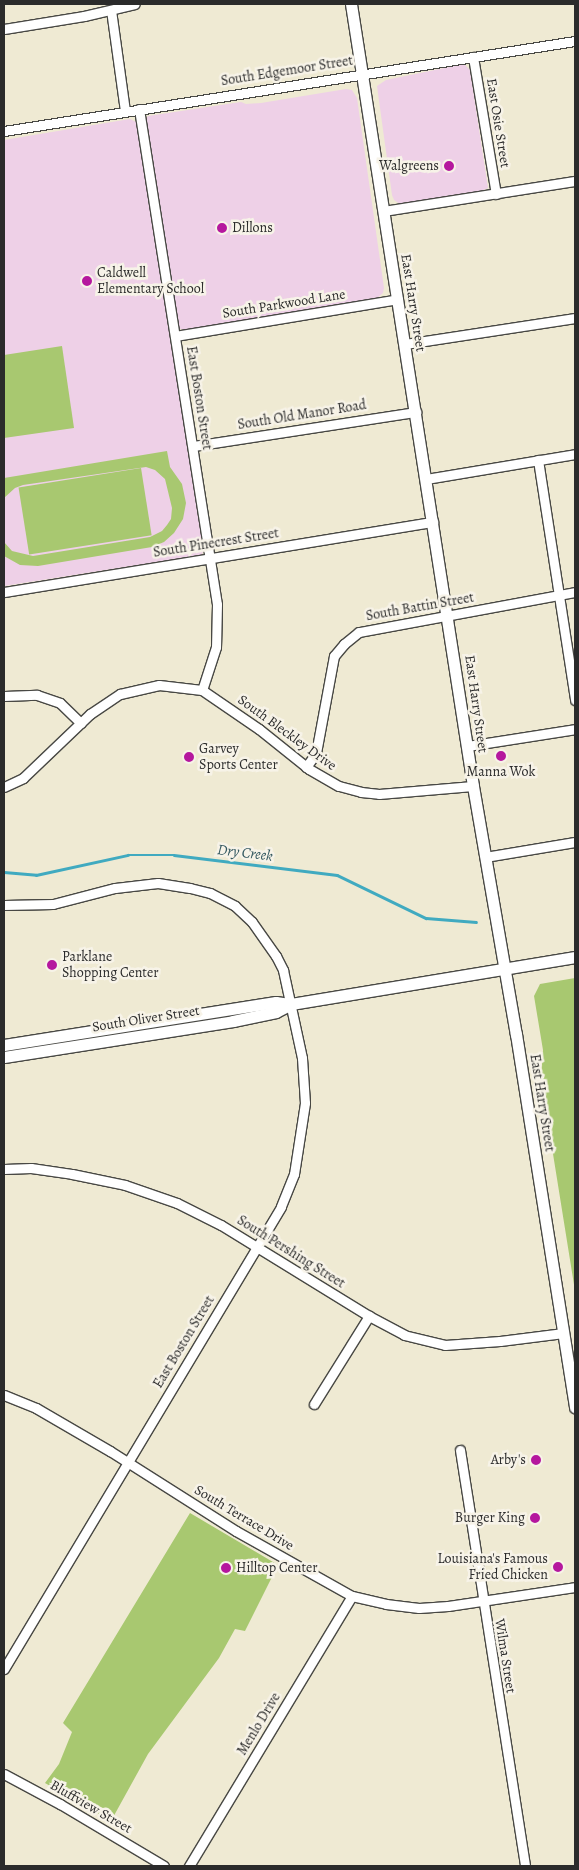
<!DOCTYPE html>
<style>
body{margin:0}
#map{position:relative;width:579px;height:1870px;overflow:hidden;background:#efead3;font-family:Alegreya,serif}
div>[style]{position:absolute}
[style*='--x']{left:calc(var(--x)*1px);top:calc(var(--y)*1px);width:calc(var(--w)*1px);rotate:calc(var(--a)*1deg)}
.built>*{inset:0;background:#eed0e7}
.green>*{inset:0;background:#a8c870;transform-origin:0 0}
.stream>*{height:2.5px;margin:-1.25px;padding:0 1.25px;transform-origin:1.25px;border-radius:1.25px;background:#40aac0}
.roads{filter:drop-shadow(1px 0 #484844) drop-shadow(-1px 0 #484844) drop-shadow(0 1px #484844) drop-shadow(0 -1px #484844)}
.minor>*{height:9px;margin:-4.5px;padding:0 4.5px;transform-origin:4.5px;border-radius:4.5px;background:#fff}
.major>*{height:11px;margin:-5.5px;padding:0 5.5px;transform-origin:5.5px;border-radius:5.5px;background:#fff}
.dots>*{width:14px;height:14px;translate:-50% -50%;box-sizing:border-box;border:2px solid #f7f3e8;border-radius:50%}
span{translate:-50% -50%;white-space:nowrap;text-align:center;line-height:1.15;-webkit-text-stroke:5px #f7f3e8;paint-order:stroke}
.street-label{font-size:14px;color:#2b2b2b}
.poi-label{font-size:14px;color:#2b2b2b}
.right{translate:-100% -50%;text-align:right}
.left{translate:0 -50%;text-align:left}
.water-label{font-size:15px;color:#32575f;font-style:italic}
.frame{position:absolute;inset:0;border:5px solid #2b2b2b;pointer-events:none}
</style>
<div id="map">
<div class="built">
<i style="clip-path:polygon(464px 64px,470px 70px,488px 188px,479px 192px,400px 204px,394px 200px,392px 195px,377px 86px,386px 80px)"></i>
<i style="clip-path:polygon(346px 89px,352px 90px,357px 98px,384px 288px,383px 293px,376px 299px,183px 330px,179px 328px,176px 318px,146px 118px,148px 116px,241px 102px,246px 104px,261px 103px)"></i>
<i style="clip-path:polygon(130px 119px,136px 122px,138px 127px,204px 551px,201px 555px,4px 586px,4px 140px)"></i>
</div>
<div class="green">
<i style="clip-path:polygon(62px 346px,74px 428px,4px 438px,4px 355px)"></i>
<i style="clip-path:polygon(167px 451px,170px 467px,182px 484px,186px 503px,183px 519px,174px 533px,164px 542px,152px 547px,38px 566px,20px 565px,4px 556px,4px 542px,12px 551px,33px 556px,150px 537px,162px 531px,167px 525px,171px 519px,172px 508px,165px 479px,155px 470px,146px 467px,23px 485px,15px 488px,4px 498px,4px 478px)"></i>
<i style="left:141px;top:468px;width:68px;height:124px;rotate:81deg"></i>
<i style="clip-path:polygon(575px 978px,575px 1291px,541px 1079px,543px 1050px,534px 996px,540px 984px)"></i>
<i style="clip-path:polygon(190px 1513px,278px 1565px,245px 1631px,235px 1629px,219px 1658px,148px 1754px,111px 1821px,45px 1783px,59px 1764px,72px 1732px,63px 1723px)"></i>
</div>
<div class="stream">
<i style="--x:4;--y:872;--w:32;--a:5"></i>
<i style="--x:36;--y:875;--w:94;--a:-12.3"></i>
<i style="--x:128;--y:855;--w:46;--a:0"></i>
<i style="--x:174;--y:855;--w:164;--a:7"></i>
<i style="--x:337;--y:875;--w:99;--a:25.8"></i>
<i style="--x:426;--y:918;--w:50;--a:4.6"></i>
</div>
<div class="roads">
<div class="minor">
<i style="--x:111;--y:10;--w:102;--a:82.1"></i>
<i style="--x:4;--y:29;--w:81;--a:-9.2"></i>
<i style="--x:84;--y:16;--w:52;--a:-13.2"></i>
<i style="--x:473;--y:57;--w:139;--a:80.5"></i>
<i style="--x:139;--y:109;--w:501;--a:81.05"></i>
<i style="--x:217;--y:604;--w:43;--a:91.3"></i>
<i style="--x:216;--y:647;--w:45;--a:108"></i>
<i style="--x:4;--y:131;--w:578;--a:-8.96"></i>
<i style="--x:383;--y:211;--w:194;--a:-8.9"></i>
<i style="--x:175;--y:336;--w:226;--a:-9.4"></i>
<i style="--x:405;--y:344;--w:172;--a:-8.7"></i>
<i style="--x:193;--y:446;--w:226;--a:-8.7"></i>
<i style="--x:538;--y:460;--w:243;--a:81.2"></i>
<i style="--x:426;--y:479;--w:151;--a:-9.5"></i>
<i style="--x:4;--y:592;--w:435;--a:-9.3"></i>
<i style="--x:4;--y:696;--w:33;--a:-2"></i>
<i style="--x:37;--y:695;--w:24;--a:19"></i>
<i style="--x:60;--y:703;--w:29;--a:44"></i>
<i style="--x:467;--y:746;--w:109;--a:-8.9"></i>
<i style="--x:306;--y:767;--w:17;--a:-54"></i>
<i style="--x:316;--y:753;--w:99;--a:-79.5"></i>
<i style="--x:334;--y:656;--w:16;--a:-50"></i>
<i style="--x:344;--y:644;--w:19;--a:-39"></i>
<i style="--x:359;--y:632;--w:220;--a:-10.5"></i>
<i style="--x:4;--y:787;--w:21;--a:-25"></i>
<i style="--x:23;--y:778;--w:93;--a:-43.7"></i>
<i style="--x:90;--y:714;--w:36;--a:-34"></i>
<i style="--x:120;--y:694;--w:40;--a:-13"></i>
<i style="--x:159;--y:685;--w:43;--a:6.6"></i>
<i style="--x:202;--y:690;--w:69;--a:34.4"></i>
<i style="--x:259;--y:729;--w:64;--a:38.7"></i>
<i style="--x:309;--y:769;--w:34;--a:30"></i>
<i style="--x:339;--y:786;--w:23;--a:15"></i>
<i style="--x:361;--y:792;--w:18;--a:6"></i>
<i style="--x:379;--y:794;--w:94;--a:-4.9"></i>
<i style="--x:485;--y:857;--w:91;--a:-9.5"></i>
<i style="--x:4;--y:905;--w:49;--a:-1.2"></i>
<i style="--x:53;--y:904;--w:64;--a:-14.5"></i>
<i style="--x:115;--y:888;--w:43;--a:-6.6"></i>
<i style="--x:158;--y:883;--w:32;--a:9"></i>
<i style="--x:190;--y:888;--w:21;--a:14"></i>
<i style="--x:210;--y:893;--w:28;--a:27"></i>
<i style="--x:235;--y:906;--w:23;--a:43"></i>
<i style="--x:252;--y:922;--w:42;--a:54.8"></i>
<i style="--x:276;--y:956;--w:16;--a:63"></i>
<i style="--x:283;--y:970;--w:90;--a:77.8"></i>
<i style="--x:302;--y:1058;--w:45;--a:86.2"></i>
<i style="--x:305;--y:1103;--w:72;--a:98.8"></i>
<i style="--x:294;--y:1174;--w:35;--a:112"></i>
<i style="--x:281;--y:1207;--w:539;--a:120.95"></i>
<i style="--x:4;--y:1169;--w:27;--a:-2"></i>
<i style="--x:31;--y:1168;--w:41;--a:8.3"></i>
<i style="--x:72;--y:1174;--w:54;--a:11.7"></i>
<i style="--x:125;--y:1185;--w:55;--a:19.1"></i>
<i style="--x:177;--y:1203;--w:49;--a:26.6"></i>
<i style="--x:221;--y:1225;--w:174;--a:31.6"></i>
<i style="--x:369;--y:1316;--w:40;--a:28"></i>
<i style="--x:404;--y:1335;--w:42;--a:13.7"></i>
<i style="--x:445;--y:1345;--w:55;--a:-4.2"></i>
<i style="--x:500;--y:1341;--w:64;--a:-7.2"></i>
<i style="--x:4;--y:1395;--w:35;--a:22"></i>
<i style="--x:36;--y:1408;--w:86;--a:30.2"></i>
<i style="--x:110;--y:1451;--w:149;--a:32.4"></i>
<i style="--x:236;--y:1531;--w:133;--a:29.3"></i>
<i style="--x:352;--y:1596;--w:35;--a:13"></i>
<i style="--x:386;--y:1604;--w:33;--a:7"></i>
<i style="--x:419;--y:1608;--w:29;--a:-4"></i>
<i style="--x:448;--y:1606;--w:128;--a:-8.5"></i>
<i style="--x:314;--y:1404;--w:104;--a:-58"></i>
<i style="--x:460;--y:1450;--w:421;--a:81.1"></i>
<i style="--x:4;--y:1774;--w:64;--a:28.2"></i>
<i style="--x:60;--y:1804;--w:121;--a:30.8"></i>
<i style="--x:189;--y:1866;--w:315;--a:-58.9"></i>
</div>
<div class="major">
<i style="--x:351;--y:4;--w:791;--a:81.13"></i>
<i style="--x:473;--y:786;--w:252;--a:80.2"></i>
<i style="--x:516;--y:1034;--w:378;--a:81"></i>
<i style="--x:4;--y:1045;--w:275;--a:-9"></i>
<i style="--x:276;--y:1002;--w:15;--a:8"></i>
<i style="--x:291;--y:1004;--w:288;--a:-9.4"></i>
<i style="--x:4;--y:1057;--w:232;--a:-8.9"></i>
<i style="--x:233;--y:1021;--w:44;--a:-11.8"></i>
<i style="--x:276;--y:1012;--w:17;--a:-28"></i>
</div>
</div>
<div class="dots">
<i style="left:449px;top:166px;background:#b5179e"></i>
<i style="left:222px;top:228px;background:#b5179e"></i>
<i style="left:87px;top:281px;background:#b5179e"></i>
<i style="left:501px;top:756px;background:#b5179e"></i>
<i style="left:189px;top:757px;background:#b5179e"></i>
<i style="left:52px;top:965px;background:#b5179e"></i>
<i style="left:536px;top:1460px;background:#b5179e"></i>
<i style="left:535px;top:1518px;background:#b5179e"></i>
<i style="left:558px;top:1567px;background:#b5179e"></i>
<i style="left:226px;top:1568px;background:#b5179e"></i>
</div>
<div class="street-label">
<span style="left:287px;top:71px;rotate:-9deg">South Edgemoor Street</span>
<span style="left:498px;top:123px;rotate:81deg">East Osie Street</span>
<span style="left:413px;top:303px;rotate:81deg">East Harry Street</span>
<span style="left:284px;top:304px;rotate:-9deg">South Parkwood Lane</span>
<span style="left:199px;top:398px;rotate:81deg">East Boston Street</span>
<span style="left:302px;top:415px;rotate:-9deg">South Old Manor Road</span>
<span style="left:216px;top:543px;rotate:-9deg">South Pinecrest Street</span>
<span style="left:420px;top:607px;rotate:-10deg">South Battin Street</span>
<span style="left:476px;top:704px;rotate:82deg">East Harry Street</span>
<span style="left:287px;top:733px;rotate:36deg">South Bleckley Drive</span>
<span style="left:146px;top:1019px;rotate:-9deg">South Oliver Street</span>
<span style="left:542px;top:1103px;rotate:81deg">East Harry Street</span>
<span style="left:291px;top:1252px;rotate:32deg">South Pershing Street</span>
<span style="left:184px;top:1342px;rotate:-59deg">East Boston Street</span>
<span style="left:244px;top:1518px;rotate:31deg">South Terrace Drive</span>
<span style="left:505px;top:1656px;rotate:81deg">Wilma Street</span>
<span style="left:259px;top:1724px;rotate:-59deg">Menlo Drive</span>
<span style="left:91px;top:1807px;rotate:30deg">Bluffview Street</span>
</div>
<div class="poi-label">
<span class="right" style="left:439px;top:166px">Walgreens</span>
<span class="left" style="left:232px;top:228px">Dillons</span>
<span class="left" style="left:97px;top:281px">Caldwell<br>Elementary School</span>
<span class="left" style="left:199px;top:757px">Garvey<br>Sports Center</span>
<span style="left:501px;top:772px">Manna Wok</span>
<span class="left" style="left:62px;top:965px">Parklane<br>Shopping Center</span>
<span class="right" style="left:526px;top:1460px">Arby's</span>
<span class="right" style="left:525px;top:1518px">Burger King</span>
<span class="right" style="left:548px;top:1567px">Louisiana's Famous<br>Fried Chicken</span>
<span class="left" style="left:236px;top:1568px">Hilltop Center</span>
</div>
<div class="water-label">
<span style="left:245px;top:853px;rotate:7deg">Dry Creek</span>
</div>
<div class="frame"></div>
</div>
